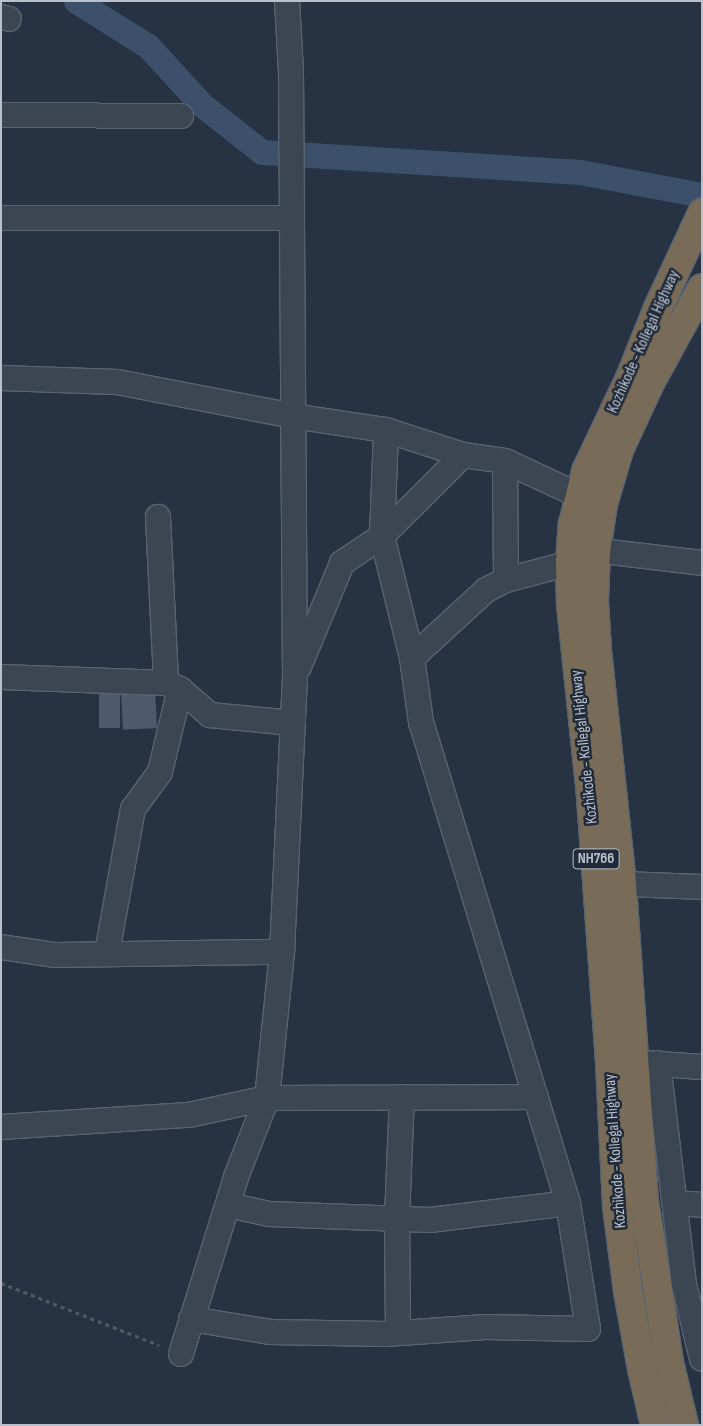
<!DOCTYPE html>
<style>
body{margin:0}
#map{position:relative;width:703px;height:1426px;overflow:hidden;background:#273343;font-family:"Sofia Sans Condensed",sans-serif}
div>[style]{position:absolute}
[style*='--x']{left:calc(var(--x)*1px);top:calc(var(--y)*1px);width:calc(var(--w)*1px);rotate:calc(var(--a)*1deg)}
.canal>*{height:25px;margin:-12.5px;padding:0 12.5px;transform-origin:12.5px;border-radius:12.5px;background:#3d506b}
.building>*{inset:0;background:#4e5a6c;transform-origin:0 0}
.path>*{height:3px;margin-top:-1.5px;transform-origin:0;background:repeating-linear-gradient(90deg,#485d60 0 4px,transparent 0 8px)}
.roads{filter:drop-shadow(1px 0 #5a6370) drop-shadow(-1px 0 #5a6370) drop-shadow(0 1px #5a6370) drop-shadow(0 -1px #5a6370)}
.street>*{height:24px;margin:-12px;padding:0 12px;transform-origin:12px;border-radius:12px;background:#3c4552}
.highway>*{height:28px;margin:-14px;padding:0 14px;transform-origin:14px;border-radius:14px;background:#786c59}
span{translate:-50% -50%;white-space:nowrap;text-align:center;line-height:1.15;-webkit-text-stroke:5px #202a38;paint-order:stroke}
.shield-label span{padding:1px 4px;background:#202a38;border:1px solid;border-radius:4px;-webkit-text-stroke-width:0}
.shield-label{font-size:15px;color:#b9c0cc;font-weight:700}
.street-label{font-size:16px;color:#b9c0cc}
.frame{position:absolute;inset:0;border:2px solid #b9c0cc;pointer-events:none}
</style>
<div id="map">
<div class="canal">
<i style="--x:76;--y:1;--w:85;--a:32"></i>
<i style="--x:148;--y:46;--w:80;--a:47.5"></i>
<i style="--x:202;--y:105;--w:76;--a:38.1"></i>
<i style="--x:262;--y:152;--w:319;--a:3.6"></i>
<i style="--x:580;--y:172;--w:124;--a:10.7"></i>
</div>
<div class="building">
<i style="left:120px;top:687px;width:41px;height:21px;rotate:90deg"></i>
<i style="left:155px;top:690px;width:38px;height:34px;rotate:87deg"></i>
</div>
<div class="path">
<i style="--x:1;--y:1283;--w:170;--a:21.4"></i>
</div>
<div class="roads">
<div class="street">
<i style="--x:1;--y:17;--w:8;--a:14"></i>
<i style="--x:1;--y:115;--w:180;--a:0.3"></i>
<i style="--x:1;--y:218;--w:291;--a:0"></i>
<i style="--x:1;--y:378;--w:116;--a:2"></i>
<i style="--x:117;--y:382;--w:179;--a:10.9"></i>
<i style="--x:293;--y:416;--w:94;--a:8.6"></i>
<i style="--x:386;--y:430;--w:81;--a:18"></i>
<i style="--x:505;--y:461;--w:119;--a:89.5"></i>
<i style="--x:158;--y:517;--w:166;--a:87.2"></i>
<i style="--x:577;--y:548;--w:126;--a:6.8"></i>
<i style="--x:412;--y:658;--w:100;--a:-42.6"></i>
<i style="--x:486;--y:590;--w:22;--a:-27"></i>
<i style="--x:506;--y:580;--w:66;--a:-14.9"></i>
<i style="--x:299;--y:667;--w:113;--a:-67.5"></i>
<i style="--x:342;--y:563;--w:48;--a:-34"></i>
<i style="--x:382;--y:536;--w:115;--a:-45"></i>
<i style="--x:463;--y:455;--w:42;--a:8.1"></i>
<i style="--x:505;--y:461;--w:83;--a:25"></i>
<i style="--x:1;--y:677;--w:165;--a:2.1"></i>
<i style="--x:166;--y:683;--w:15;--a:23"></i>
<i style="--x:180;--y:689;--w:40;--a:41"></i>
<i style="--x:210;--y:715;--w:83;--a:5.5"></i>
<i style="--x:622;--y:884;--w:80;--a:2.1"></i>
<i style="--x:1;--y:947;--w:55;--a:8.4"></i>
<i style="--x:55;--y:955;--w:227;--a:-0.8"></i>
<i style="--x:282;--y:952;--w:276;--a:-87.3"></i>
<i style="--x:295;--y:676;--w:604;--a:-90.38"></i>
<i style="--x:291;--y:72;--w:71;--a:-93.2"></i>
<i style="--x:107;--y:953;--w:146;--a:-79.8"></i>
<i style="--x:133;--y:809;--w:46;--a:-53.9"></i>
<i style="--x:160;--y:772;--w:85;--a:-76.5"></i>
<i style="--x:644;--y:1063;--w:58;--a:3.9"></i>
<i style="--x:658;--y:1063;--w:223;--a:83.3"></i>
<i style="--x:684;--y:1284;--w:77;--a:76.5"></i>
<i style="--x:1;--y:1127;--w:188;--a:-3.7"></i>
<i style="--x:189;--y:1115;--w:80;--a:-12.3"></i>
<i style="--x:267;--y:1098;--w:269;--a:-0.2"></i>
<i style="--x:675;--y:1203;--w:27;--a:4"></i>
<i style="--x:228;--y:1205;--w:42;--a:12.4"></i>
<i style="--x:269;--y:1214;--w:161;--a:2.1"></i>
<i style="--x:430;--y:1220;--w:139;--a:-7"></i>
<i style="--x:191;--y:1319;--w:80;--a:9.3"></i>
<i style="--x:270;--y:1332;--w:116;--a:1"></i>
<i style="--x:386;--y:1334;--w:100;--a:-4"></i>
<i style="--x:486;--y:1327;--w:102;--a:1.1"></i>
<i style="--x:588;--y:1329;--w:128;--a:-99"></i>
<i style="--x:568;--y:1203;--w:503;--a:-106.99"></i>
<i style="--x:421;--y:722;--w:65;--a:-98"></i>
<i style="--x:412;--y:658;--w:126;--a:-103.8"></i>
<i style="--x:382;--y:536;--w:106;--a:-87.8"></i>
<i style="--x:398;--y:1333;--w:114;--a:-90.5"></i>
<i style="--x:397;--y:1219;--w:122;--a:-87.7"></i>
<i style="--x:181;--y:1354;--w:185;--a:-72.7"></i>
<i style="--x:236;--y:1177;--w:85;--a:-68.6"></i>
<i style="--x:267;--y:1098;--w:147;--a:-84.1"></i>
</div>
<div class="highway">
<i style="--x:655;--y:1425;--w:57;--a:-103.1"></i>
<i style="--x:642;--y:1369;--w:79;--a:-100.2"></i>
<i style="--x:628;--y:1291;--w:86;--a:-97.4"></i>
<i style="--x:617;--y:1206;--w:144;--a:-92.8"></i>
<i style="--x:610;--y:1062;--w:268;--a:-94.1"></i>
<i style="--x:591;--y:795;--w:191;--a:-96"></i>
<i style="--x:571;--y:605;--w:42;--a:-91.4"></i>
<i style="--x:570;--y:563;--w:39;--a:-86"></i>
<i style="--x:573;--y:524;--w:55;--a:-76.2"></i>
<i style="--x:586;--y:471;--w:103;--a:-64.7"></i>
<i style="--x:630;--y:378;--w:75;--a:-68.2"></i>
<i style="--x:658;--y:308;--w:105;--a:-65.1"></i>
<i style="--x:684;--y:1425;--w:65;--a:-103.4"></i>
<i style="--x:669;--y:1362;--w:163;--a:-98.8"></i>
<i style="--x:644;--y:1201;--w:318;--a:-94"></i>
<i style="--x:622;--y:884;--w:235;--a:-96.1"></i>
<i style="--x:597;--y:650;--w:49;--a:-93.5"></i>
<i style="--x:594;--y:601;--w:50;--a:-87.7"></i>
<i style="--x:596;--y:551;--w:48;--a:-81.5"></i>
<i style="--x:603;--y:504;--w:56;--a:-73.5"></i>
<i style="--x:619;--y:450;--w:74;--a:-65.2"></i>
<i style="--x:650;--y:383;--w:108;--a:-61.3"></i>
</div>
</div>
<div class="shield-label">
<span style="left:596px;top:859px">NH766</span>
</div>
<div class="street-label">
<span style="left:644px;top:342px;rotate:-66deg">Kozhikode - Kollegal Highway</span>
<span style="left:585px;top:747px;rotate:-96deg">Kozhikode - Kollegal Highway</span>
<span style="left:616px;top:1151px;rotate:-94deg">Kozhikode - Kollegal Highway</span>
</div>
<div class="frame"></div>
</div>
